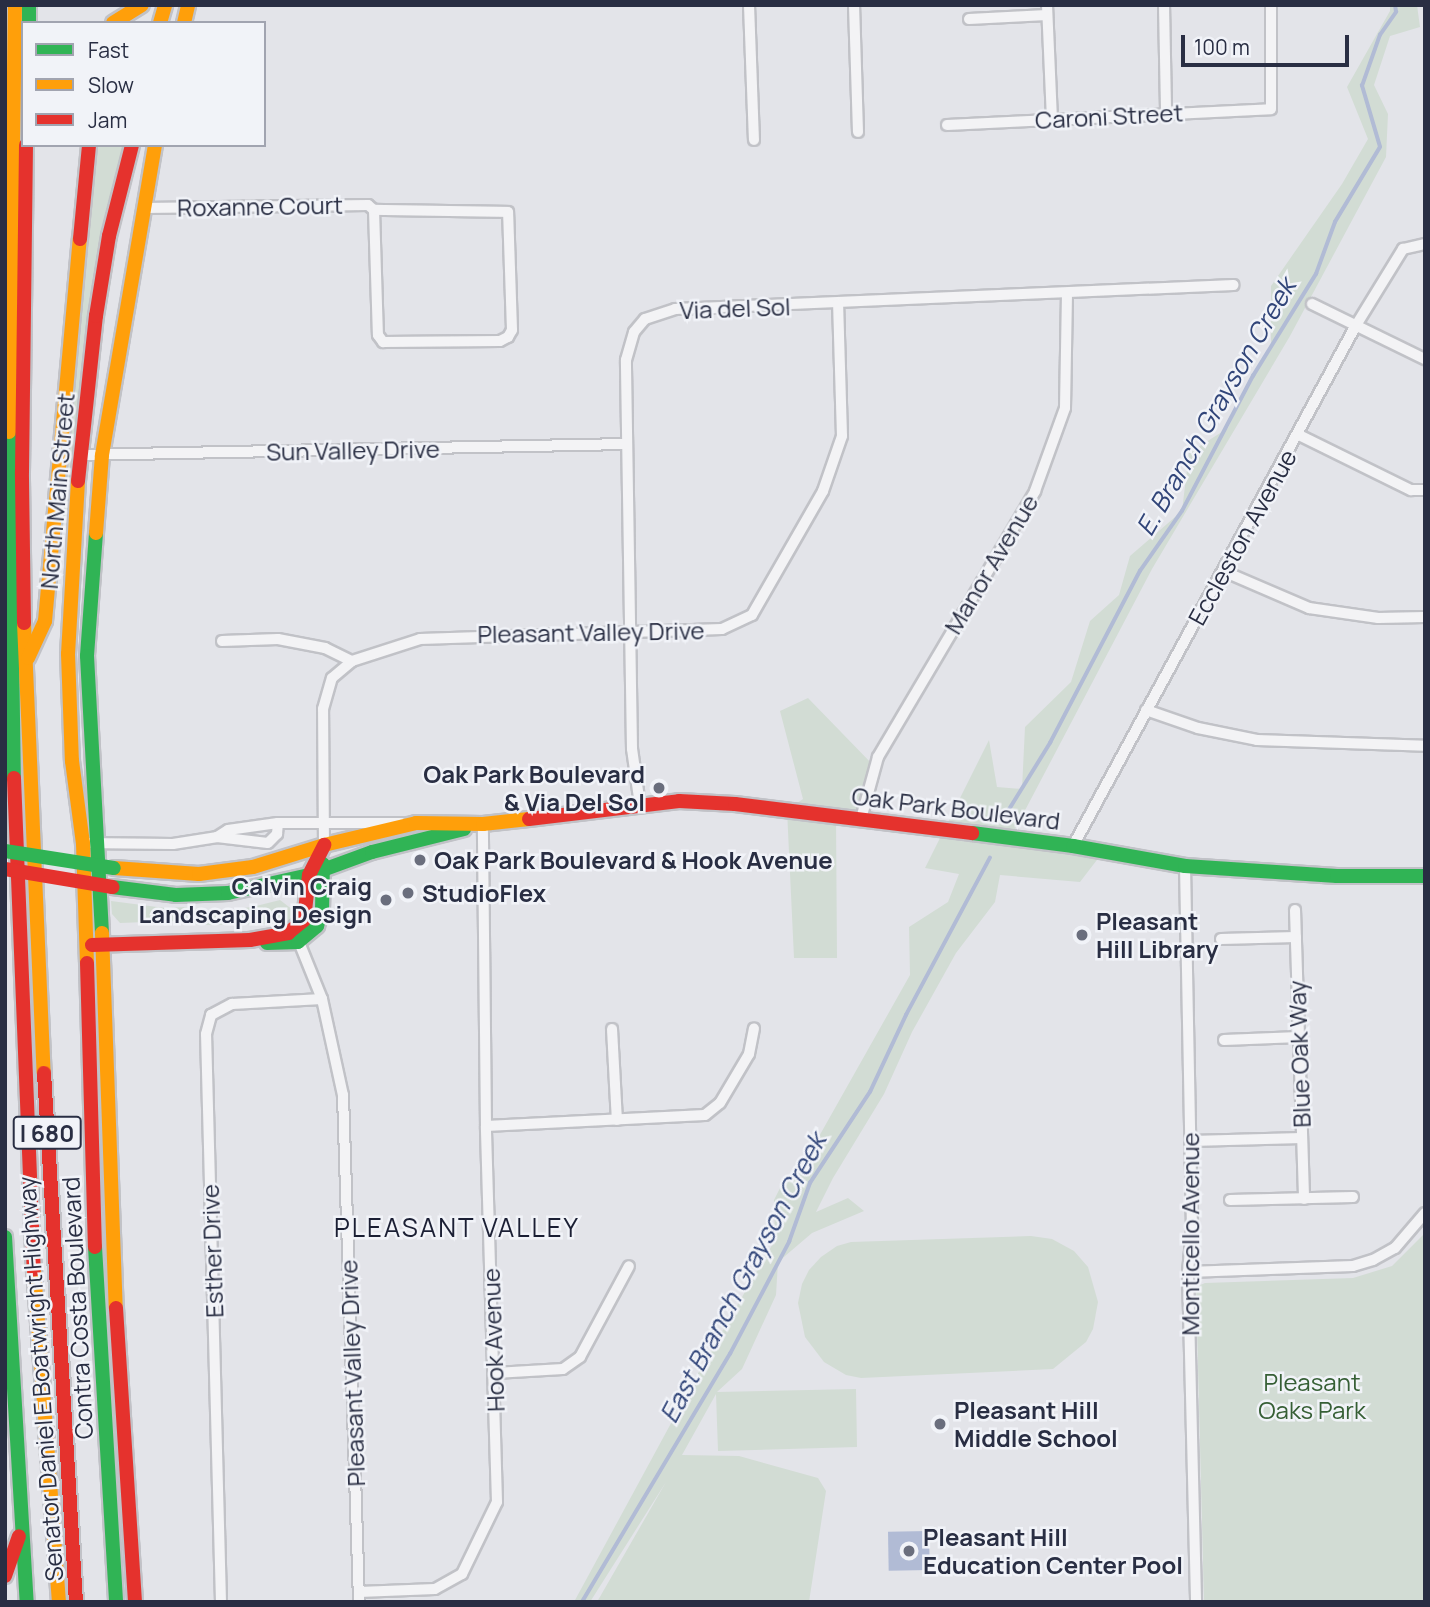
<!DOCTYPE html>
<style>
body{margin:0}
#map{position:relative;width:1430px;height:1607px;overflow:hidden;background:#e3e4e9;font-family:Manrope,sans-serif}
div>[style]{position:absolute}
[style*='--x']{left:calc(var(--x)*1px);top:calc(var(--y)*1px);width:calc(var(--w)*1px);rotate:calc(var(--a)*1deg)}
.green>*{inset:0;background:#d2dcd4}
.water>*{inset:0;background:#b1bbd5;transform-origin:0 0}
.stream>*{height:3.5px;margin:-1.75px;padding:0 1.75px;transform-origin:1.75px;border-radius:1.75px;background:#b1bbd5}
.roads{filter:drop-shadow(2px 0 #c1c2c7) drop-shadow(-2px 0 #c1c2c7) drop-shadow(0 2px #c1c2c7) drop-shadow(0 -2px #c1c2c7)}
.street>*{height:10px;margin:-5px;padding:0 5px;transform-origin:5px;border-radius:5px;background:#f3f3f5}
.fast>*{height:14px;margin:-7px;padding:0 7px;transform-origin:7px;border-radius:7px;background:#30b455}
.slow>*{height:14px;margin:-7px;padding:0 7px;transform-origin:7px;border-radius:7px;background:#ff9f0a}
.jam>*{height:14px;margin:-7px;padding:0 7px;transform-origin:7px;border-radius:7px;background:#e5322d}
.fast-bridge>*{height:14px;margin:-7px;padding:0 7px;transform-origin:7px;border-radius:7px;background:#30b455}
.jam-bridge>*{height:14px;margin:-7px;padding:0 7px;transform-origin:7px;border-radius:7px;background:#e5322d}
.dots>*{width:19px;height:19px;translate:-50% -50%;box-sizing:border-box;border:4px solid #f1f3f8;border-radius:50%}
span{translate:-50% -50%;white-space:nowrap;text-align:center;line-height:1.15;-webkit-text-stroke:5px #f1f3f8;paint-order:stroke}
.shield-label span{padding:2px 5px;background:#f1f3f8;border:2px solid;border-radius:5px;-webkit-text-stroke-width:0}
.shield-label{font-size:23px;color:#292e43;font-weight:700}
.street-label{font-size:24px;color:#292e43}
.poi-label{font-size:24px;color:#292e43;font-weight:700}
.right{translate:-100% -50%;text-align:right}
.left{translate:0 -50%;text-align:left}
.park-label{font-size:24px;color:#365f35}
.water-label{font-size:26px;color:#314579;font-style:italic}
.neighbourhood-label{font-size:26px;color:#1b1f34;letter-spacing:2px}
.frame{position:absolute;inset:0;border:7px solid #292e43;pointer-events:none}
.legend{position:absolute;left:21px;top:21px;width:245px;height:126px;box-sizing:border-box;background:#f1f3f8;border:2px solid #a1a4b0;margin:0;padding:9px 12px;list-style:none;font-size:21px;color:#292e43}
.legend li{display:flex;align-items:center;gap:14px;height:35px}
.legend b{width:35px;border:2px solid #a1a4b0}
.scale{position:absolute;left:1181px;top:35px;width:168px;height:32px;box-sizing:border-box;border:4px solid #292e43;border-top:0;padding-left:9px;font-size:21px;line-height:24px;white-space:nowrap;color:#292e43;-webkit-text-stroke:5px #f1f3f8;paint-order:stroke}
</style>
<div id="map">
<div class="green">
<i style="clip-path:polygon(1390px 5px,1417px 5px,1420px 27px,1390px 36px,1374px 85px,1388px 114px,1386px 157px,1290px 336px,1152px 569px,1011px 837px,1103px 852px,1080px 882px,1000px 875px,995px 902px,956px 953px,912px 1032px,884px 1094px,833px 1178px,816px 1212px,848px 1198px,864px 1211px,812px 1233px,778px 1262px,776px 1295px,742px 1369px,717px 1392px,856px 1389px,857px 1447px,718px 1451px,716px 1394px,682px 1455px,739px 1456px,818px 1478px,826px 1491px,809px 1602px,597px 1602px,666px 1482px,590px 1602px,574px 1602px,701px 1368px,775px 1240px,774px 1200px,781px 1186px,804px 1163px,910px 975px,909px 927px,948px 902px,959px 874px,925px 868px,989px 740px,997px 787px,1022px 789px,1025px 727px,1071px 682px,1090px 621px,1119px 595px,1130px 556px,1182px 511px,1189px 453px,1228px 428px,1253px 376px,1271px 347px,1271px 286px,1342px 184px,1368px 139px,1347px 87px,1390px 11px)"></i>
<i style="clip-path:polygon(89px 145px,131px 145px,62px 533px,60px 470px)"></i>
<i style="clip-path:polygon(808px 698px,875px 767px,861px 819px,836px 817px,837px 958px,794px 958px,787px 810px,803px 799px,780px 711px)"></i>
<i style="clip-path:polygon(280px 900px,293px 910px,293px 916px,286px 924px,201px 925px,172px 921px,120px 923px,112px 914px,111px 901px,165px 908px,188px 907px,209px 912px,252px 907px)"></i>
<i style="clip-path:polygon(1425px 1233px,1425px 1602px,1204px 1602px,1196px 1287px,1205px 1283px,1353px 1278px,1392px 1266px)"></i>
<i style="clip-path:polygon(1031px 1236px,1052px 1239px,1074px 1251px,1088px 1267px,1098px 1302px,1093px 1329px,1086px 1342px,1053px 1369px,861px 1378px,846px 1375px,824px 1362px,805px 1337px,798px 1303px,802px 1284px,809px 1270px,821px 1257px,837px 1246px,851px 1242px)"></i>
</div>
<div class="water">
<i style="left:929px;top:1531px;width:39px;height:41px;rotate:89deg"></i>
</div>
<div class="stream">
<i style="--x:1005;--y:816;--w:86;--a:-58.3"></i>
<i style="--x:1050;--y:743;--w:194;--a:-62.4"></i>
<i style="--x:1140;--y:571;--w:73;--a:-55"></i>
<i style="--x:1182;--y:511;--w:153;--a:-62.3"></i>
<i style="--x:1253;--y:376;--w:120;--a:-58.3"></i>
<i style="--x:1316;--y:274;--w:55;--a:-69.9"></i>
<i style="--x:1335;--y:222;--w:87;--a:-59"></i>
<i style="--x:1380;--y:147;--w:64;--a:-106.4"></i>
<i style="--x:1362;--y:86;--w:54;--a:-70.6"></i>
<i style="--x:1380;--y:35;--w:28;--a:-55"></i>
<i style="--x:1396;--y:12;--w:7;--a:-98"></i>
<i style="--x:582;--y:1602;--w:289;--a:-59.2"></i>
<i style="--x:730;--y:1354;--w:127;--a:-62.2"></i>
<i style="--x:789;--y:1242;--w:63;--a:-70.4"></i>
<i style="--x:810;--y:1183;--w:109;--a:-56.6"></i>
<i style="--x:870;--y:1092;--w:85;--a:-64.9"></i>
<i style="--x:906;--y:1015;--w:178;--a:-61.9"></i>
</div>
<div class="roads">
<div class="street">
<i style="--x:749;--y:5;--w:135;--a:87.9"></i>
<i style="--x:854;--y:5;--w:127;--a:88.2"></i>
<i style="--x:1047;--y:5;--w:114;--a:87.5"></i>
<i style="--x:1164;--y:5;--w:108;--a:88.9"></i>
<i style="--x:969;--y:19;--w:78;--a:-2.9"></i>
<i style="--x:947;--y:125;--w:324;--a:-2.8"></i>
<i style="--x:1271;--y:109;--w:104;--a:-90"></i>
<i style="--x:145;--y:208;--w:223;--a:-0.8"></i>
<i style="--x:368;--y:205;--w:8;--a:40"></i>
<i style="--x:374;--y:210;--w:125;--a:88.2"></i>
<i style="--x:378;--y:335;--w:9;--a:54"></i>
<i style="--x:383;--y:342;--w:117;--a:-0.5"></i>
<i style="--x:500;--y:341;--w:9;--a:-27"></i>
<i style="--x:508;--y:337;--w:8;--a:-60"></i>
<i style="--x:512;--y:330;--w:118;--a:-91.9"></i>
<i style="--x:508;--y:212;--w:134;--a:-179.1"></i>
<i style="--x:1312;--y:304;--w:126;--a:26"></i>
<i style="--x:1299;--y:435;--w:125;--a:26.2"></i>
<i style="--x:1411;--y:490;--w:14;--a:0"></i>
<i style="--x:79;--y:455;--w:548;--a:-1.15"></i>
<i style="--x:1223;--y:571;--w:94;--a:23.3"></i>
<i style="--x:1309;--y:608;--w:70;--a:8.2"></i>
<i style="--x:1378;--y:618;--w:47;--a:-1.2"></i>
<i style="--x:222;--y:641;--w:56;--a:-2"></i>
<i style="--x:278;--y:639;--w:48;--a:10.8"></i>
<i style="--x:325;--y:648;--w:30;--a:26"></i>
<i style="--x:1146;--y:710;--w:55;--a:19.1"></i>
<i style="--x:1198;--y:728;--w:60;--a:11.5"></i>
<i style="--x:1257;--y:740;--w:168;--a:2"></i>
<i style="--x:640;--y:805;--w:57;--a:-98.1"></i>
<i style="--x:632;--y:749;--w:389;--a:-90.9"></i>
<i style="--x:626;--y:360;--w:29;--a:-74"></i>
<i style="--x:634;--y:332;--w:17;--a:-50"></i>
<i style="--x:645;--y:319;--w:32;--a:-18"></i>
<i style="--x:675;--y:309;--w:559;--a:-2.46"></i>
<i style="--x:861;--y:819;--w:64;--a:-74.7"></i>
<i style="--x:878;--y:757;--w:309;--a:-59.4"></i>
<i style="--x:1035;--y:491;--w:88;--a:-70.1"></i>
<i style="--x:1065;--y:408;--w:115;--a:-89"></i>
<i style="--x:217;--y:837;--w:51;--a:6.7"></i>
<i style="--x:268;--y:843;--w:13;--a:-45"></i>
<i style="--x:277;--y:834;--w:11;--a:-85"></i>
<i style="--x:83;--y:843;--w:90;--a:0.6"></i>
<i style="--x:173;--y:844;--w:45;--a:-9"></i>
<i style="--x:217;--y:837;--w:13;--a:-32"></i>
<i style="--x:228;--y:830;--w:50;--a:-8"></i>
<i style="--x:278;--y:823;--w:123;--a:0"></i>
<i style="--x:324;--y:845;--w:136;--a:-90.4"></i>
<i style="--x:323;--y:709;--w:32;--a:-74"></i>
<i style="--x:332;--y:678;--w:26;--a:-40"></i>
<i style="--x:352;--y:661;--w:71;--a:-17.9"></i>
<i style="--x:420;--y:639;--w:302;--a:-1.9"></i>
<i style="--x:722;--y:629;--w:33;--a:-25"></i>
<i style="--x:752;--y:615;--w:143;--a:-60.2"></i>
<i style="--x:823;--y:491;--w:58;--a:-70.9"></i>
<i style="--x:842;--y:436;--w:132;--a:-91.7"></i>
<i style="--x:1073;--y:846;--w:591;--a:-61.48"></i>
<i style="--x:1355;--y:327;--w:92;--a:-58.4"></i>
<i style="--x:1403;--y:249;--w:23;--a:-13"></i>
<i style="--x:1185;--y:866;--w:363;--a:88.9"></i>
<i style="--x:1192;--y:1229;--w:43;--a:95.3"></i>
<i style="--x:1188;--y:1272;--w:330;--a:88.6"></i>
<i style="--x:1295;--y:910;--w:289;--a:88.2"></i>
<i style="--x:1221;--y:939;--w:75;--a:-1.5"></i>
<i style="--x:299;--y:942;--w:61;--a:68"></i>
<i style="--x:322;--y:999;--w:98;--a:77.7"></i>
<i style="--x:343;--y:1095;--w:507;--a:88.19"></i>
<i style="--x:612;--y:1029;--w:91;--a:86.9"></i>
<i style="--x:1224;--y:1040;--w:75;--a:-2.3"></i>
<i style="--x:486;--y:1126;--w:219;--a:-2.9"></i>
<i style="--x:705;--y:1115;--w:19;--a:-39"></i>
<i style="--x:720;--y:1103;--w:57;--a:-59.4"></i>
<i style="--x:749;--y:1054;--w:26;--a:-79"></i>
<i style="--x:1191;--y:1141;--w:111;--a:-1.5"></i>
<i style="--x:1230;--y:1200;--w:123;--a:-1.4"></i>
<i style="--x:1188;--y:1272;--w:165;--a:-2.1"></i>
<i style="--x:1353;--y:1266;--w:21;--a:-17"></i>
<i style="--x:1373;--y:1260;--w:25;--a:-29"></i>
<i style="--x:1395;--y:1248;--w:46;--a:-49.4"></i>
<i style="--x:495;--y:1373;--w:68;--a:-3.4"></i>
<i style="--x:563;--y:1369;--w:21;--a:-35"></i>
<i style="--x:580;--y:1357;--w:103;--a:-61.7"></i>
<i style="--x:359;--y:1592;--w:76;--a:-2.3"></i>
<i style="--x:435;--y:1589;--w:31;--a:-29"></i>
<i style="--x:462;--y:1574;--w:80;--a:-64.1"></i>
<i style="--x:497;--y:1502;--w:376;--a:-91.7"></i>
<i style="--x:486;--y:1126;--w:302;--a:-90.6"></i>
<i style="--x:221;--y:1602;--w:568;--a:-91.51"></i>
<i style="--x:206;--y:1034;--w:20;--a:-75"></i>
<i style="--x:211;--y:1015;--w:24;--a:-28"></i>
<i style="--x:232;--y:1004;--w:90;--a:-3.2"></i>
</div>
<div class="fast">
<i style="--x:29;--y:5;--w:18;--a:90"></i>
<i style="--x:9;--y:432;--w:346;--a:89.2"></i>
<i style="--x:96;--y:533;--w:123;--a:94.2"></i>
<i style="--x:87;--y:656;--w:277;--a:86.9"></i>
<i style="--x:972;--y:833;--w:102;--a:7.3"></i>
<i style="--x:1073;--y:846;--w:114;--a:10.1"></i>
<i style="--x:1185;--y:866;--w:152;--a:3.8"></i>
<i style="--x:1337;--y:876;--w:88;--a:0"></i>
<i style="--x:112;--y:887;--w:64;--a:7.1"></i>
<i style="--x:176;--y:895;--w:52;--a:-2.2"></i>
<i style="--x:228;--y:893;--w:83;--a:-12.5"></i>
<i style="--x:309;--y:875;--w:67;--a:-20.1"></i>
<i style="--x:372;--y:852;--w:95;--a:-14"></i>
<i style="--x:267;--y:943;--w:31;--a:-2"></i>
<i style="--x:298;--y:942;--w:25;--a:-40"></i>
<i style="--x:317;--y:926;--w:17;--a:-73"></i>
<i style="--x:322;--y:910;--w:46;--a:-88.8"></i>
<i style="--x:5;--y:1237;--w:366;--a:86.6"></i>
<i style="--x:95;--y:1247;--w:356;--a:86.6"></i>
</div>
<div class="slow">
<i style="--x:113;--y:23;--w:34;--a:-32"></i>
<i style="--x:160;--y:23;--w:19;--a:-74"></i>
<i style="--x:184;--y:23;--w:18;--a:-77"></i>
<i style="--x:9;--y:432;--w:427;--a:-89.2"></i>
<i style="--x:78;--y:481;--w:173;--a:93.3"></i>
<i style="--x:68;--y:654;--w:107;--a:87.9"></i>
<i style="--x:72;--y:761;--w:83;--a:82.4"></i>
<i style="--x:83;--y:843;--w:120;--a:88.1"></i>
<i style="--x:96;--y:533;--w:78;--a:-85.6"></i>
<i style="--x:102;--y:455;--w:314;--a:-80.3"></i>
<i style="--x:24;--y:623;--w:450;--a:87.5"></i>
<i style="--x:28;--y:658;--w:41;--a:-65.3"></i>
<i style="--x:45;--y:621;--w:384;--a:-84.8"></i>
<i style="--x:114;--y:868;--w:85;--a:4"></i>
<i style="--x:199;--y:874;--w:54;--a:-7.4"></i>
<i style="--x:253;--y:867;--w:74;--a:-17.2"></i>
<i style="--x:324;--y:845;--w:95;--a:-13.4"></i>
<i style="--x:416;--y:823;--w:67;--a:0.9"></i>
<i style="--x:483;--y:824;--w:46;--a:-6.2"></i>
<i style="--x:102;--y:933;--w:375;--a:87.9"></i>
<i style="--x:34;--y:1270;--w:333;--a:85.7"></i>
</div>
<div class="jam">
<i style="--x:80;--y:239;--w:94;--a:-84.5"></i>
<i style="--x:78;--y:481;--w:166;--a:-83.8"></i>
<i style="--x:96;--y:316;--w:81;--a:-80.8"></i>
<i style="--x:109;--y:236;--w:94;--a:-75.8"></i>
<i style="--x:24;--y:623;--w:151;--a:-90.8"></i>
<i style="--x:22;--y:472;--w:327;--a:-89.3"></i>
<i style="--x:14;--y:778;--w:492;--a:87.7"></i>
<i style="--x:529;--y:819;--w:151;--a:-6.8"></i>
<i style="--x:679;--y:801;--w:56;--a:3.1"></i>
<i style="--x:735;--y:804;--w:239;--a:7"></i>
<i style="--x:92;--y:945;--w:158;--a:-1.8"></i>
<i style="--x:250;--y:940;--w:39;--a:-10"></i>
<i style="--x:288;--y:933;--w:21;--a:-39"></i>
<i style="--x:304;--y:920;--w:45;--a:-83.7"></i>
<i style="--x:309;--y:875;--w:34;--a:-63"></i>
<i style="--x:87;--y:963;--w:284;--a:88.4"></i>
<i style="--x:44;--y:1073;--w:530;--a:86.54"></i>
<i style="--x:116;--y:1308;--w:295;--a:86.3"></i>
<i style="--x:5;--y:1576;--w:42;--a:-70.7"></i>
</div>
</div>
<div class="fast-bridge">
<i style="--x:5;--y:851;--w:110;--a:8.9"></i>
</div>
<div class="jam-bridge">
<i style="--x:5;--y:869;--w:109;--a:9.5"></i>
</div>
<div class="dots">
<i style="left:659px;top:788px;background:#6a6e7d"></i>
<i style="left:420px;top:860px;background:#6a6e7d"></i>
<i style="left:408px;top:893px;background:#6a6e7d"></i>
<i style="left:386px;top:900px;background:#6a6e7d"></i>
<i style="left:1082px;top:935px;background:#6a6e7d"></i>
<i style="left:940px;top:1424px;background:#6a6e7d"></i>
<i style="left:909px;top:1551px;background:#6a6e7d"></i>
</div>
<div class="shield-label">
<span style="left:47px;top:1133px">I 680</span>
</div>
<div class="street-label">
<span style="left:1109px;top:116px;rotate:-3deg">Caroni Street</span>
<span style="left:260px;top:206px;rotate:-1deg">Roxanne Court</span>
<span style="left:735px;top:308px;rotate:-2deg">Via del Sol</span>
<span style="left:353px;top:450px;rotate:-1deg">Sun Valley Drive</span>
<span style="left:57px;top:491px;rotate:-85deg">North Main Street</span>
<span style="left:1242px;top:537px;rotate:-61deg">Eccleston Avenue</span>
<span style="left:991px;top:564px;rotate:-59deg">Manor Avenue</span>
<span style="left:591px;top:632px;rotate:-1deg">Pleasant Valley Drive</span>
<span style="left:956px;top:808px;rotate:7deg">Oak Park Boulevard</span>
<span style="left:1299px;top:1054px;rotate:-92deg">Blue Oak Way</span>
<span style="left:1190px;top:1234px;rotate:-90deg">Monticello Avenue</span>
<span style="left:212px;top:1251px;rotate:-92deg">Esther Drive</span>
<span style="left:77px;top:1308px;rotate:-93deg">Contra Costa Boulevard</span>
<span style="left:493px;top:1340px;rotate:-92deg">Hook Avenue</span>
<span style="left:352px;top:1373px;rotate:-92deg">Pleasant Valley Drive</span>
<span style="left:40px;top:1379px;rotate:-94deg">Senator Daniel E Boatwright Highway</span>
</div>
<div class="poi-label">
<span class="right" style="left:645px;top:788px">Oak Park Boulevard<br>&amp; Via Del Sol</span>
<span class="left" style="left:434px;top:860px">Oak Park Boulevard &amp; Hook Avenue</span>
<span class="right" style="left:372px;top:900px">Calvin Craig<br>Landscaping Design</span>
<span class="left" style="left:422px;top:893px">StudioFlex</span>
<span class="left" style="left:1096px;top:935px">Pleasant<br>Hill Library</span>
<span class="left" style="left:954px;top:1424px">Pleasant Hill<br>Middle School</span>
<span class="left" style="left:923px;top:1551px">Pleasant Hill<br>Education Center Pool</span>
</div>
<div class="park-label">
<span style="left:1312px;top:1396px">Pleasant<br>Oaks Park</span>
</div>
<div class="water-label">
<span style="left:1216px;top:407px;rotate:-60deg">E. Branch Grayson Creek</span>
<span style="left:743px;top:1278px;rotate:-62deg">East Branch Grayson Creek</span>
</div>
<div class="neighbourhood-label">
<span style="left:457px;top:1228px">PLEASANT VALLEY</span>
</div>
<div class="frame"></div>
<ul class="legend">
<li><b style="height:9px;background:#30b455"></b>Fast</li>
<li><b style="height:9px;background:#ff9f0a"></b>Slow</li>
<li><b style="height:9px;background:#e5322d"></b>Jam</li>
</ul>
<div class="scale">100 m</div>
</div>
